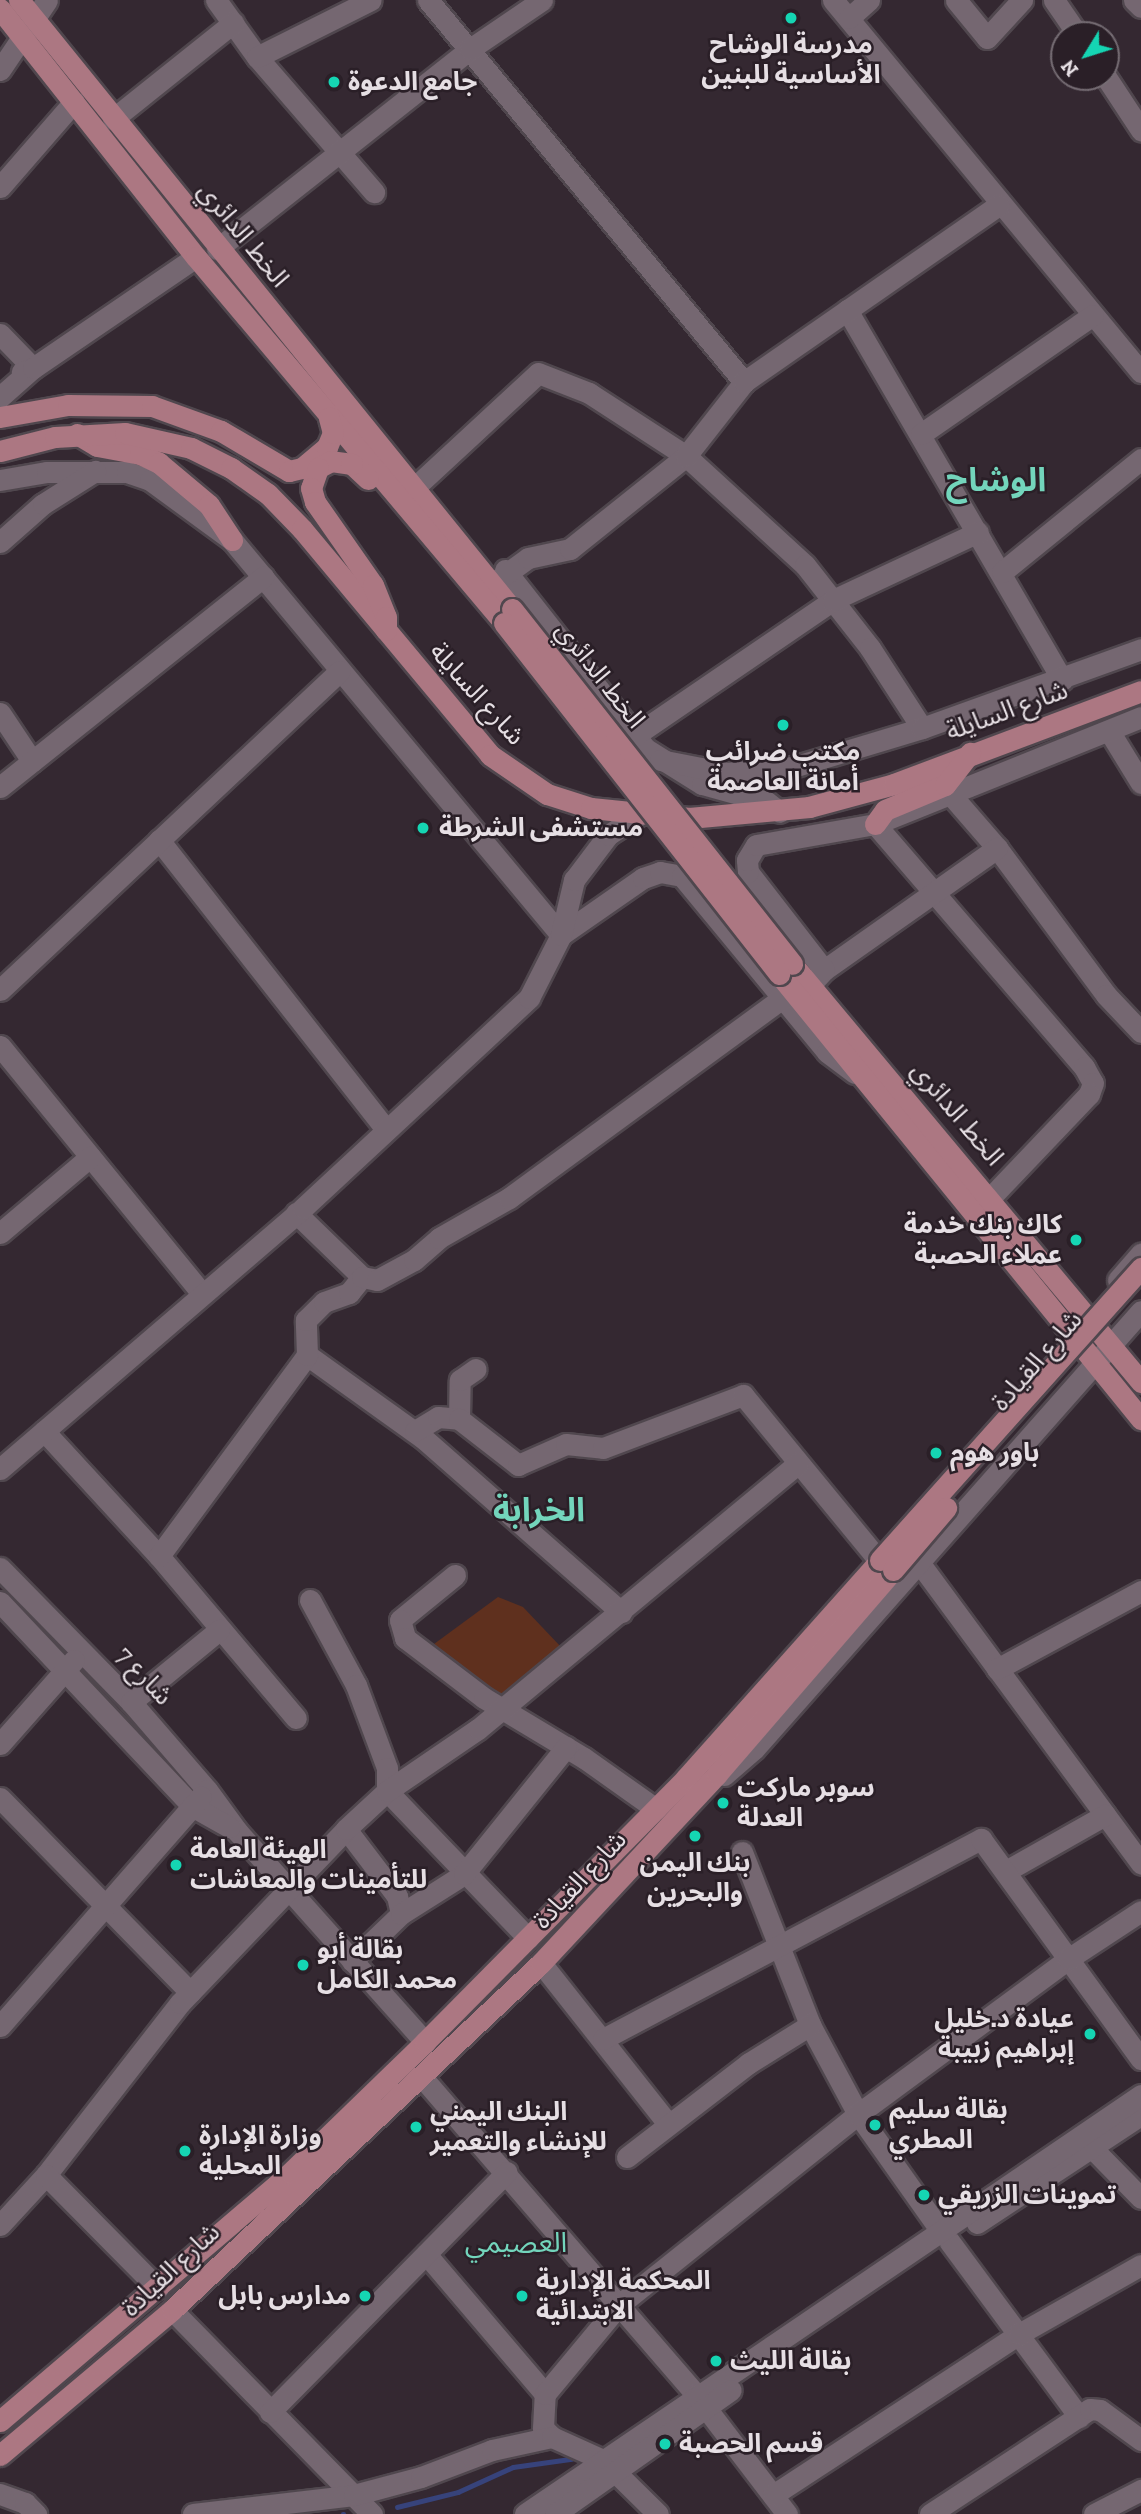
<!DOCTYPE html>
<meta charset="utf-8">
<style>
body{margin:0}
#map{position:relative;width:1141px;height:2514px;overflow:hidden;background:#342831;font-family:"Zilla Slab","Noto Sans Arabic",serif}
div>[style]{position:absolute}
[style*='--x']{left:calc(var(--x)*1px);top:calc(var(--y)*1px);width:calc(var(--w)*1px);rotate:calc(var(--a)*1deg)}
.green>*{inset:0;background:#5f301e}
.stream>*{height:4.5px;margin:-2.25px;padding:0 2.25px;transform-origin:2.25px;border-radius:2.25px;background:#37437b}
.roads{filter:drop-shadow(2px 0 #50474e) drop-shadow(-2px 0 #50474e) drop-shadow(0 2px #50474e) drop-shadow(0 -2px #50474e)}
.minor>*{height:21px;margin:-10.5px;padding:0 10.5px;transform-origin:10.5px;border-radius:10.5px;background:#756771}
.major>*{height:21px;margin:-10.5px;padding:0 10.5px;transform-origin:10.5px;border-radius:10.5px;background:#ac7782}
.bridges{filter:drop-shadow(2px 0 #50474e) drop-shadow(-2px 0 #50474e) drop-shadow(0 2px #50474e) drop-shadow(0 -2px #50474e)}
.major-bridge>*{height:21px;margin:-10.5px;padding:0 10.5px;transform-origin:10.5px;border-radius:10.5px;background:#ac7782}
.dots>*{width:19px;height:19px;translate:-50% -50%;box-sizing:border-box;border:4px solid #2a1f27;border-radius:50%}
span{translate:-50% -50%;white-space:nowrap;text-align:center;line-height:1.15;-webkit-text-stroke:5px #2a1f27;paint-order:stroke}
.poi-label{font-size:26px;color:#e6dfe4;font-weight:700}
.left{translate:0 -50%;text-align:left}
.right{translate:-100% -50%;text-align:right}
.street-label{font-size:26px;color:#e6dfe4}
.neighbourhood-label{font-size:28px;color:#73d5bc}
.district-label{font-size:33px;color:#73d5bc;font-weight:700}
.north{position:absolute;left:1050px;top:21px;width:70px;height:70px;box-sizing:border-box;background:#2a1f27;border:2px solid #756c73;border-radius:50%;rotate:232deg;font-size:19px;font-weight:700;line-height:28px;text-align:center;color:#e6dfe4}
.north::after{content:'';display:block;margin:auto;width:24px;height:32px;background:#15d5b3;clip-path:polygon(50% 0,100% 100%,50% 72%,0 100%)}
</style>
<div id="map">
<div class="green">
<i style="clip-path:polygon(498px 1597px,523px 1607px,562px 1648px,498px 1696px,434px 1644px)"></i>
</div>
<div class="stream">
<i style="--x:397;--y:2507;--w:63;--a:-13.8"></i>
<i style="--x:458;--y:2492;--w:60;--a:-24.4"></i>
<i style="--x:513;--y:2467;--w:59;--a:-7.9"></i>
<i style="--x:343;--y:2514;--w:1;--a:0"></i>
</div>
<div class="roads">
<div class="minor">
<i style="--x:216;--y:0;--w:70;--a:54.3"></i>
<i style="--x:257;--y:57;--w:179;--a:49.1"></i>
<i style="--x:428;--y:0;--w:496;--a:50.4"></i>
<i style="--x:833;--y:0;--w:483;--a:50.4"></i>
<i style="--x:956;--y:0;--w:49;--a:50.8"></i>
<i style="--x:987;--y:38;--w:52;--a:-47.4"></i>
<i style="--x:1054;--y:0;--w:42;--a:55.6"></i>
<i style="--x:1134;--y:0;--w:10;--a:45"></i>
<i style="--x:849;--y:18;--w:27;--a:-42"></i>
<i style="--x:257;--y:57;--w:127;--a:-26.6"></i>
<i style="--x:0;--y:70;--w:84;--a:-56.1"></i>
<i style="--x:1106;--y:77;--w:64;--a:56.6"></i>
<i style="--x:113;--y:119;--w:154;--a:-38.7"></i>
<i style="--x:0;--y:187;--w:113;--a:-49"></i>
<i style="--x:217;--y:249;--w:323;--a:-38.3"></i>
<i style="--x:470;--y:49;--w:87;--a:-34.2"></i>
<i style="--x:847;--y:310;--w:428;--a:59.8"></i>
<i style="--x:0;--y:334;--w:47;--a:45.9"></i>
<i style="--x:33;--y:368;--w:12;--a:160"></i>
<i style="--x:0;--y:397;--w:44;--a:-41.3"></i>
<i style="--x:33;--y:368;--w:197;--a:-34.3"></i>
<i style="--x:921;--y:434;--w:209;--a:-34.7"></i>
<i style="--x:0;--y:480;--w:48;--a:-9.7"></i>
<i style="--x:47;--y:472;--w:80;--a:0"></i>
<i style="--x:127;--y:472;--w:24;--a:19"></i>
<i style="--x:150;--y:480;--w:102;--a:36.2"></i>
<i style="--x:232;--y:540;--w:514;--a:50.21"></i>
<i style="--x:414;--y:488;--w:169;--a:-42.8"></i>
<i style="--x:538;--y:373;--w:55;--a:21.4"></i>
<i style="--x:589;--y:393;--w:116;--a:33"></i>
<i style="--x:686;--y:456;--w:161;--a:42.5"></i>
<i style="--x:805;--y:565;--w:105;--a:51.9"></i>
<i style="--x:870;--y:648;--w:95;--a:57"></i>
<i style="--x:0;--y:542;--w:57;--a:-41.5"></i>
<i style="--x:43;--y:504;--w:62;--a:-32.4"></i>
<i style="--x:505;--y:570;--w:228;--a:51.8"></i>
<i style="--x:646;--y:749;--w:66;--a:32"></i>
<i style="--x:702;--y:784;--w:67;--a:15.5"></i>
<i style="--x:767;--y:802;--w:16;--a:38"></i>
<i style="--x:1002;--y:572;--w:179;--a:-39.1"></i>
<i style="--x:492;--y:584;--w:44;--a:-35.8"></i>
<i style="--x:528;--y:558;--w:43;--a:-12.1"></i>
<i style="--x:570;--y:549;--w:149;--a:-38.7"></i>
<i style="--x:686;--y:456;--w:94;--a:-51.9"></i>
<i style="--x:744;--y:382;--w:310;--a:-34.8"></i>
<i style="--x:0;--y:713;--w:58;--a:56.3"></i>
<i style="--x:1109;--y:731;--w:61;--a:58.4"></i>
<i style="--x:634;--y:736;--w:241;--a:-34.3"></i>
<i style="--x:833;--y:600;--w:160;--a:-25.1"></i>
<i style="--x:660;--y:760;--w:67;--a:11.1"></i>
<i style="--x:726;--y:773;--w:67;--a:-5.1"></i>
<i style="--x:793;--y:767;--w:135;--a:-16.8"></i>
<i style="--x:922;--y:728;--w:233;--a:-19.8"></i>
<i style="--x:0;--y:787;--w:337;--a:-38.6"></i>
<i style="--x:952;--y:796;--w:69;--a:49.1"></i>
<i style="--x:997;--y:848;--w:183;--a:53.4"></i>
<i style="--x:1106;--y:995;--w:51;--a:46.6"></i>
<i style="--x:875;--y:824;--w:321;--a:49.3"></i>
<i style="--x:1084;--y:1067;--w:18;--a:61"></i>
<i style="--x:1093;--y:1083;--w:12;--a:110"></i>
<i style="--x:1089;--y:1094;--w:142;--a:133.6"></i>
<i style="--x:159;--y:840;--w:368;--a:51.9"></i>
<i style="--x:561;--y:935;--w:100;--a:-34.8"></i>
<i style="--x:643;--y:878;--w:18;--a:-19"></i>
<i style="--x:660;--y:872;--w:22;--a:10"></i>
<i style="--x:682;--y:876;--w:228;--a:50.5"></i>
<i style="--x:827;--y:1052;--w:35;--a:37"></i>
<i style="--x:824;--y:970;--w:212;--a:-35.2"></i>
<i style="--x:810;--y:985;--w:21;--a:-47"></i>
<i style="--x:824;--y:970;--w:124;--a:-127.8"></i>
<i style="--x:748;--y:872;--w:12;--a:-95"></i>
<i style="--x:747;--y:860;--w:17;--a:-59"></i>
<i style="--x:756;--y:845;--w:121;--a:-10"></i>
<i style="--x:875;--y:824;--w:287;--a:-21.9"></i>
<i style="--x:0;--y:990;--w:466;--a:-43.2"></i>
<i style="--x:0;--y:1046;--w:320;--a:50.8"></i>
<i style="--x:296;--y:1213;--w:92;--a:44.1"></i>
<i style="--x:0;--y:1233;--w:118;--a:-40.2"></i>
<i style="--x:1118;--y:1280;--w:35;--a:-49"></i>
<i style="--x:307;--y:1355;--w:143;--a:35.6"></i>
<i style="--x:423;--y:1438;--w:264;--a:41.3"></i>
<i style="--x:459;--y:1419;--w:39;--a:-89"></i>
<i style="--x:460;--y:1380;--w:19;--a:-35"></i>
<i style="--x:44;--y:1431;--w:170;--a:47.4"></i>
<i style="--x:159;--y:1556;--w:212;--a:49.8"></i>
<i style="--x:415;--y:1431;--w:27;--a:-31"></i>
<i style="--x:438;--y:1417;--w:21;--a:5"></i>
<i style="--x:459;--y:1419;--w:75;--a:37.9"></i>
<i style="--x:518;--y:1465;--w:52;--a:-23.6"></i>
<i style="--x:566;--y:1444;--w:37;--a:6"></i>
<i style="--x:603;--y:1448;--w:150;--a:-20.7"></i>
<i style="--x:743;--y:1395;--w:210;--a:50.6"></i>
<i style="--x:0;--y:1469;--w:400;--a:-40.7"></i>
<i style="--x:303;--y:1208;--w:309;--a:-42.9"></i>
<i style="--x:529;--y:998;--w:71;--a:-63.1"></i>
<i style="--x:561;--y:935;--w:57;--a:-76.7"></i>
<i style="--x:574;--y:880;--w:56;--a:-52.9"></i>
<i style="--x:608;--y:835;--w:35;--a:-33"></i>
<i style="--x:159;--y:1556;--w:250;--a:-53.6"></i>
<i style="--x:307;--y:1355;--w:35;--a:-92"></i>
<i style="--x:306;--y:1320;--w:25;--a:-45"></i>
<i style="--x:324;--y:1302;--w:27;--a:-20"></i>
<i style="--x:349;--y:1293;--w:21;--a:-51"></i>
<i style="--x:362;--y:1277;--w:15;--a:11"></i>
<i style="--x:377;--y:1280;--w:42;--a:-28.4"></i>
<i style="--x:414;--y:1260;--w:33;--a:-41"></i>
<i style="--x:439;--y:1238;--w:81;--a:-29.7"></i>
<i style="--x:509;--y:1198;--w:341;--a:-36.2"></i>
<i style="--x:918;--y:1561;--w:376;--a:53.6"></i>
<i style="--x:0;--y:1568;--w:187;--a:45.6"></i>
<i style="--x:131;--y:1702;--w:116;--a:49.2"></i>
<i style="--x:207;--y:1790;--w:51;--a:53.8"></i>
<i style="--x:237;--y:1831;--w:283;--a:48.3"></i>
<i style="--x:455;--y:1575;--w:71;--a:140.7"></i>
<i style="--x:400;--y:1620;--w:19;--a:74"></i>
<i style="--x:405;--y:1638;--w:99;--a:37.2"></i>
<i style="--x:484;--y:1698;--w:117;--a:31"></i>
<i style="--x:584;--y:1758;--w:88;--a:35.3"></i>
<i style="--x:310;--y:1600;--w:97;--a:61.6"></i>
<i style="--x:356;--y:1685;--w:89;--a:69.5"></i>
<i style="--x:387;--y:1768;--w:23;--a:90"></i>
<i style="--x:387;--y:1791;--w:204;--a:46.2"></i>
<i style="--x:0;--y:1602;--w:280;--a:46.7"></i>
<i style="--x:192;--y:1806;--w:43;--a:29.6"></i>
<i style="--x:997;--y:1669;--w:164;--a:-28.4"></i>
<i style="--x:131;--y:1702;--w:114;--a:-39.3"></i>
<i style="--x:0;--y:1744;--w:112;--a:-48.6"></i>
<i style="--x:724;--y:1775;--w:40;--a:-41"></i>
<i style="--x:754;--y:1749;--w:584;--a:-48.54"></i>
<i style="--x:0;--y:1798;--w:272;--a:45.6"></i>
<i style="--x:346;--y:1829;--w:84;--a:52.7"></i>
<i style="--x:397;--y:1896;--w:18;--a:77"></i>
<i style="--x:401;--y:1914;--w:68;--a:136.2"></i>
<i style="--x:742;--y:1852;--w:186;--a:68.5"></i>
<i style="--x:810;--y:2025;--w:101;--a:61.7"></i>
<i style="--x:858;--y:2114;--w:142;--a:54.7"></i>
<i style="--x:1006;--y:1871;--w:114;--a:-29.5"></i>
<i style="--x:401;--y:1914;--w:75;--a:-32.4"></i>
<i style="--x:464;--y:1874;--w:163;--a:-51.2"></i>
<i style="--x:541;--y:1963;--w:205;--a:51.7"></i>
<i style="--x:0;--y:2026;--w:305;--a:-48.8"></i>
<i style="--x:603;--y:2039;--w:428;--a:-27.9"></i>
<i style="--x:981;--y:1839;--w:272;--a:54"></i>
<i style="--x:421;--y:2076;--w:421;--a:49.2"></i>
<i style="--x:696;--y:2395;--w:150;--a:52.6"></i>
<i style="--x:1092;--y:2148;--w:70;--a:45.6"></i>
<i style="--x:627;--y:2157;--w:154;--a:-37.6"></i>
<i style="--x:749;--y:2063;--w:72;--a:-31.9"></i>
<i style="--x:46;--y:2175;--w:218;--a:-52.1"></i>
<i style="--x:180;--y:2003;--w:240;--a:-46.3"></i>
<i style="--x:346;--y:1829;--w:56;--a:-42.8"></i>
<i style="--x:387;--y:1791;--w:110;--a:-34.3"></i>
<i style="--x:478;--y:1729;--w:416;--a:-39.7"></i>
<i style="--x:977;--y:2223;--w:196;--a:-33.4"></i>
<i style="--x:0;--y:2225;--w:68;--a:-47.4"></i>
<i style="--x:46;--y:2175;--w:159;--a:45.3"></i>
<i style="--x:949;--y:2241;--w:219;--a:53.5"></i>
<i style="--x:426;--y:2254;--w:184;--a:49.6"></i>
<i style="--x:172;--y:2310;--w:286;--a:45.6"></i>
<i style="--x:270;--y:2412;--w:337;--a:-45.4"></i>
<i style="--x:552;--y:2437;--w:13;--a:-135"></i>
<i style="--x:543;--y:2428;--w:34;--a:-87"></i>
<i style="--x:545;--y:2394;--w:116;--a:-50.3"></i>
<i style="--x:619;--y:2305;--w:306;--a:-38.6"></i>
<i style="--x:858;--y:2114;--w:261;--a:-36.4"></i>
<i style="--x:1068;--y:1959;--w:87;--a:-33.3"></i>
<i style="--x:0;--y:2494;--w:27;--a:20"></i>
<i style="--x:25;--y:2503;--w:16;--a:45"></i>
<i style="--x:773;--y:2495;--w:294;--a:-33.2"></i>
<i style="--x:1019;--y:2334;--w:140;--a:-29.5"></i>
<i style="--x:193;--y:2514;--w:162;--a:-6.7"></i>
<i style="--x:354;--y:2495;--w:69;--a:-15"></i>
<i style="--x:421;--y:2477;--w:76;--a:-20.8"></i>
<i style="--x:492;--y:2450;--w:61;--a:-12.2"></i>
<i style="--x:552;--y:2437;--w:56;--a:24.3"></i>
<i style="--x:603;--y:2460;--w:77;--a:44.5"></i>
<i style="--x:525;--y:2514;--w:745;--a:-34.22"></i>
<i style="--x:555;--y:2514;--w:215;--a:-35.2"></i>
<i style="--x:930;--y:2514;--w:191;--a:-33.3"></i>
<i style="--x:1090;--y:2409;--w:10;--a:6"></i>
<i style="--x:1100;--y:2410;--w:51;--a:36.2"></i>
<i style="--x:1094;--y:2514;--w:53;--a:-27.1"></i>
</div>
<div class="major">
<i style="--x:19;--y:0;--w:784;--a:51.01"></i>
<i style="--x:0;--y:9;--w:316;--a:51.7"></i>
<i style="--x:196;--y:257;--w:478;--a:49.9"></i>
<i style="--x:0;--y:417;--w:69;--a:-10"></i>
<i style="--x:68;--y:405;--w:84;--a:0.7"></i>
<i style="--x:152;--y:406;--w:73;--a:19.9"></i>
<i style="--x:221;--y:431;--w:79;--a:30.5"></i>
<i style="--x:289;--y:471;--w:13;--a:-13"></i>
<i style="--x:302;--y:468;--w:33;--a:-40"></i>
<i style="--x:327;--y:447;--w:15;--a:-67"></i>
<i style="--x:333;--y:433;--w:16;--a:-105"></i>
<i style="--x:77;--y:434;--w:23;--a:31"></i>
<i style="--x:97;--y:446;--w:44;--a:10.5"></i>
<i style="--x:140;--y:454;--w:21;--a:25"></i>
<i style="--x:159;--y:463;--w:65;--a:40"></i>
<i style="--x:209;--y:505;--w:42;--a:56.7"></i>
<i style="--x:0;--y:451;--w:57;--a:-14.3"></i>
<i style="--x:55;--y:437;--w:70;--a:-3.3"></i>
<i style="--x:125;--y:433;--w:68;--a:12.8"></i>
<i style="--x:191;--y:448;--w:45;--a:26.6"></i>
<i style="--x:231;--y:468;--w:45;--a:35.1"></i>
<i style="--x:268;--y:494;--w:49;--a:45.8"></i>
<i style="--x:302;--y:529;--w:294;--a:50.2"></i>
<i style="--x:490;--y:755;--w:69;--a:34.4"></i>
<i style="--x:547;--y:794;--w:46;--a:17.7"></i>
<i style="--x:591;--y:808;--w:99;--a:5.8"></i>
<i style="--x:689;--y:818;--w:121;--a:-5.2"></i>
<i style="--x:809;--y:807;--w:88;--a:-15.1"></i>
<i style="--x:894;--y:784;--w:264;--a:-20.6"></i>
<i style="--x:368;--y:479;--w:22;--a:-137"></i>
<i style="--x:352;--y:464;--w:21;--a:-172"></i>
<i style="--x:331;--y:461;--w:15;--a:152"></i>
<i style="--x:318;--y:468;--w:21;--a:109"></i>
<i style="--x:311;--y:488;--w:15;--a:74"></i>
<i style="--x:315;--y:502;--w:101;--a:55.1"></i>
<i style="--x:373;--y:585;--w:35;--a:68"></i>
<i style="--x:386;--y:617;--w:13;--a:90"></i>
<i style="--x:875;--y:824;--w:17;--a:-54"></i>
<i style="--x:885;--y:810;--w:65;--a:-22.6"></i>
<i style="--x:945;--y:785;--w:41;--a:-52"></i>
<i style="--x:792;--y:964;--w:545;--a:50.14"></i>
<i style="--x:779;--y:974;--w:574;--a:50.87"></i>
<i style="--x:0;--y:2421;--w:382;--a:-40.5"></i>
<i style="--x:290;--y:2173;--w:188;--a:-44.1"></i>
<i style="--x:425;--y:2042;--w:371;--a:-45.3"></i>
<i style="--x:686;--y:1778;--w:292;--a:-48.3"></i>
<i style="--x:0;--y:2455;--w:225;--a:-40.1"></i>
<i style="--x:172;--y:2310;--w:507;--a:-43.24"></i>
<i style="--x:541;--y:1963;--w:258;--a:-47"></i>
<i style="--x:717;--y:1774;--w:269;--a:-49.2"></i>
</div>
</div>
<div class="bridges">
<div class="major-bridge">
<i style="--x:512;--y:609;--w:452;--a:51.7"></i>
<i style="--x:504;--y:623;--w:446;--a:51.9"></i>
<i style="--x:880;--y:1560;--w:392;--a:-48.2"></i>
<i style="--x:893;--y:1570;--w:82;--a:-49.5"></i>
</div>
</div>
<div class="dots">
<i style="left:791px;top:18px;background:#15d5b3"></i>
<i style="left:334px;top:82px;background:#15d5b3"></i>
<i style="left:783px;top:725px;background:#15d5b3"></i>
<i style="left:423px;top:828px;background:#15d5b3"></i>
<i style="left:1076px;top:1240px;background:#15d5b3"></i>
<i style="left:936px;top:1453px;background:#15d5b3"></i>
<i style="left:723px;top:1803px;background:#15d5b3"></i>
<i style="left:695px;top:1836px;background:#15d5b3"></i>
<i style="left:176px;top:1865px;background:#15d5b3"></i>
<i style="left:303px;top:1965px;background:#15d5b3"></i>
<i style="left:1090px;top:2034px;background:#15d5b3"></i>
<i style="left:875px;top:2125px;background:#15d5b3"></i>
<i style="left:416px;top:2127px;background:#15d5b3"></i>
<i style="left:185px;top:2151px;background:#15d5b3"></i>
<i style="left:924px;top:2195px;background:#15d5b3"></i>
<i style="left:365px;top:2296px;background:#15d5b3"></i>
<i style="left:522px;top:2296px;background:#15d5b3"></i>
<i style="left:716px;top:2361px;background:#15d5b3"></i>
<i style="left:665px;top:2444px;background:#15d5b3"></i>
</div>
<div class="poi-label">
<span style="left:791px;top:60px">مدرسة الوشاح<br>الأساسية للبنين</span>
<span class="left" style="left:348px;top:82px">جامع الدعوة</span>
<span style="left:783px;top:767px">مكتب ضرائب<br>أمانة العاصمة</span>
<span class="left" style="left:439px;top:828px">مستشفى الشرطة</span>
<span class="right" style="left:1062px;top:1240px">كاك بنك خدمة<br>عملاء الحصبة</span>
<span class="left" style="left:950px;top:1453px">باور هوم</span>
<span class="left" style="left:737px;top:1803px">سوبر ماركت<br>العدلة</span>
<span class="left" style="left:190px;top:1865px">الهيئة العامة<br>للتأمينات والمعاشات</span>
<span style="left:695px;top:1878px">بنك اليمن<br>والبحرين</span>
<span class="left" style="left:317px;top:1965px">بقالة أبو<br>محمد الكامل</span>
<span class="right" style="left:1074px;top:2034px">عيادة د.خليل<br>إبراهيم زبيبة</span>
<span class="left" style="left:889px;top:2125px">بقالة سليم<br>المطري</span>
<span class="left" style="left:430px;top:2127px">البنك اليمني<br>للإنشاء والتعمير</span>
<span class="left" style="left:199px;top:2151px">وزارة الإدارة<br>المحلية</span>
<span class="left" style="left:938px;top:2195px">تموينات الزريقي</span>
<span class="left" style="left:536px;top:2296px">المحكمة الإدارية<br>الابتدائية</span>
<span class="right" style="left:351px;top:2296px">مدارس بابل</span>
<span class="left" style="left:730px;top:2361px">بقالة الليث</span>
<span class="left" style="left:679px;top:2444px">قسم الحصبة</span>
</div>
<div class="street-label">
<span style="left:243px;top:235px;rotate:51deg">الخط الدائري</span>
<span style="left:600px;top:675px;rotate:52deg">الخط الدائري</span>
<span style="left:477px;top:694px;rotate:48deg">شارع السايلة</span>
<span style="left:1007px;top:711px;rotate:-20deg">شارع السايلة</span>
<span style="left:957px;top:1114px;rotate:50deg">الخط الدائري</span>
<span style="left:1037px;top:1361px;rotate:-49deg">شارع القيادة</span>
<span style="left:144px;top:1676px;rotate:47deg">شارع 7</span>
<span style="left:580px;top:1880px;rotate:-47deg">شارع القيادة</span>
<span style="left:171px;top:2270px;rotate:-43deg">شارع القيادة</span>
</div>
<div class="neighbourhood-label">
<span style="left:516px;top:2243px">العصيمي</span>
</div>
<div class="district-label">
<span style="left:996px;top:480px">الوشاح</span>
<span style="left:539px;top:1510px">الخرابة</span>
</div>
<div class="north">N</div>
</div>
